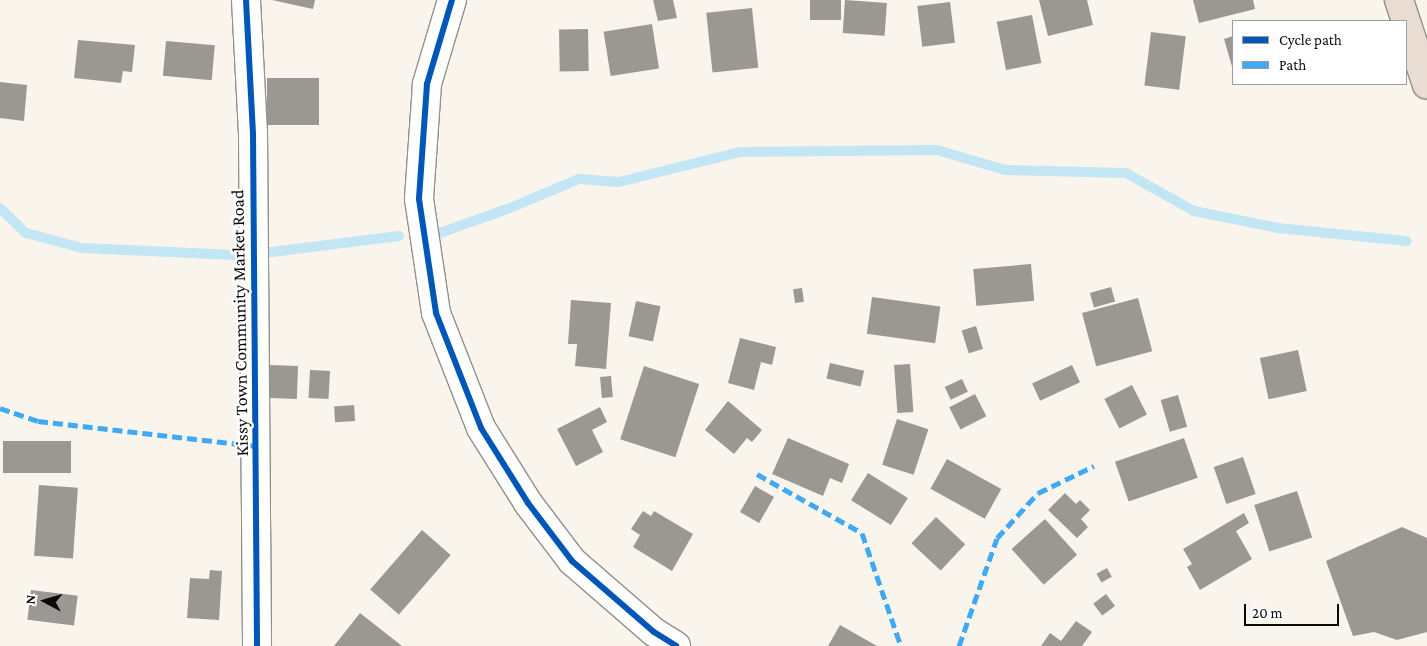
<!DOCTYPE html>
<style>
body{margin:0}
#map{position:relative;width:1427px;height:646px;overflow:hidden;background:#f9f5ec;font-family:"Crimson Pro",serif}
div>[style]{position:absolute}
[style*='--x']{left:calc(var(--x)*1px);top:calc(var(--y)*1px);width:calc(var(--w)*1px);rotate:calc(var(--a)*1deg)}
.stream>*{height:10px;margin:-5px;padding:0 5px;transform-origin:5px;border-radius:5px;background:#c2e6f4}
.building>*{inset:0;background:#9b9893;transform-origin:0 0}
.roads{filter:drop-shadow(1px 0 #92908c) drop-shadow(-1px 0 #92908c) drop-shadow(0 1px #92908c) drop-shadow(0 -1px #92908c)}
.minor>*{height:28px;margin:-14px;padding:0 14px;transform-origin:14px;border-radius:14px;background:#fefefc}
.highway>*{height:28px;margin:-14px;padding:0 14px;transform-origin:14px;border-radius:14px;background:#e9dcd2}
.quiet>*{height:5px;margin-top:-2.5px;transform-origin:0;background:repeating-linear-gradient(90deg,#3fa9f5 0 10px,transparent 0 15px)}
.cycleway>*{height:6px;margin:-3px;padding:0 3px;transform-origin:3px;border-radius:3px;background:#0057b8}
span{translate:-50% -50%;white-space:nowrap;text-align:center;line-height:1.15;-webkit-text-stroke:5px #fff;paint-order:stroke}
.street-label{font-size:18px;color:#0a0a0a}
.legend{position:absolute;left:1232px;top:20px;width:175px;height:65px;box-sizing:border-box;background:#fff;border:1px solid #9d9d9d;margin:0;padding:6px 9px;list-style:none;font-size:15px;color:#0a0a0a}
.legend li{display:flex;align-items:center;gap:10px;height:25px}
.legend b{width:25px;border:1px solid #9d9d9d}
.north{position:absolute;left:20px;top:576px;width:50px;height:50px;-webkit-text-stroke:4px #fff;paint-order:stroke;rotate:276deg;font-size:14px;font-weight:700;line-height:20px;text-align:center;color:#0a0a0a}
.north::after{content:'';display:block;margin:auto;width:18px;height:22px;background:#0a0a0a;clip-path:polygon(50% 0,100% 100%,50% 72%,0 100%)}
.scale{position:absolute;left:1244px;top:604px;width:95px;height:22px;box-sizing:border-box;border:2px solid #0a0a0a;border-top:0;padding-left:6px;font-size:15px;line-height:18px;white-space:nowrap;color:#0a0a0a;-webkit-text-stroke:4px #fff;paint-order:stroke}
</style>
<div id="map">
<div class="stream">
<i style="--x:0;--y:208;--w:36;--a:44"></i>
<i style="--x:26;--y:233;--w:58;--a:15"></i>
<i style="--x:82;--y:248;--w:154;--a:2.6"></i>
<i style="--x:440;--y:233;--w:74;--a:-19.7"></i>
<i style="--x:510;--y:208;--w:75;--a:-22.8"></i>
<i style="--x:579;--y:179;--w:40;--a:4.3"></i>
<i style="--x:619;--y:182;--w:125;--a:-13.9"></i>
<i style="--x:740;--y:152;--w:197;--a:-0.6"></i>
<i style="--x:937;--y:150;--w:71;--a:16.4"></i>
<i style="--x:1005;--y:170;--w:121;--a:1.4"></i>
<i style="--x:1126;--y:173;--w:78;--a:29.2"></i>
<i style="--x:1194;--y:211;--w:86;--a:11.4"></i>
<i style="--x:1278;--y:228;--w:129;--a:5.8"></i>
<i style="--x:264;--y:253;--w:136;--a:-7.2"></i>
</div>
<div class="building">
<i style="clip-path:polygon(272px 0,315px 0,313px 9px)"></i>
<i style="clip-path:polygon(653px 0,673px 0,677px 18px,658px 21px)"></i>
<i style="left:810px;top:0;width:31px;height:20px"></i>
<i style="left:845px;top:0;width:42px;height:33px;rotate:4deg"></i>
<i style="clip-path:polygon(1039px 0,1087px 0,1093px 25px,1048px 36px)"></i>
<i style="clip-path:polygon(1193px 0,1253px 0,1255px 9px,1199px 23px)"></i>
<i style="left:950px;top:2px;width:41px;height:33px;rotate:83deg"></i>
<i style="left:752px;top:8px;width:60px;height:46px;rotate:84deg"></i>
<i style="left:1032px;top:15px;width:49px;height:36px;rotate:79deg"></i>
<i style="left:652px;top:24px;width:45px;height:49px;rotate:81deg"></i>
<i style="left:588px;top:29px;width:42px;height:29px;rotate:89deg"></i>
<i style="left:1151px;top:32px;width:35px;height:54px;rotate:7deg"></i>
<i style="clip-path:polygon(1233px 36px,1233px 70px,1224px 39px)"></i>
<i style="clip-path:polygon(78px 40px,135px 45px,132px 72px,123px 71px,121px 83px,74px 78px)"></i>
<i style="left:166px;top:41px;width:49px;height:35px;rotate:5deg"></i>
<i style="left:267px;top:78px;width:52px;height:47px"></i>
<i style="clip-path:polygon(0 82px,27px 85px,24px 121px,0 118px)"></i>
<i style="left:1031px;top:264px;width:37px;height:58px;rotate:85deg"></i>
<i style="left:1111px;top:287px;width:15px;height:22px;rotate:74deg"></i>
<i style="left:802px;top:288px;width:14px;height:9px;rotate:82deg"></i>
<i style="left:872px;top:297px;width:69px;height:37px;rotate:8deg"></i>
<i style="left:1138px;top:298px;width:55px;height:58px;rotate:75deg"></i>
<i style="clip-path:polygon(571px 300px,611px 303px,606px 369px,575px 366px,577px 344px,568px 344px)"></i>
<i style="left:636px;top:301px;width:25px;height:36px;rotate:12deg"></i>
<i style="left:976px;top:326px;width:24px;height:15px;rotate:73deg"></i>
<i style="clip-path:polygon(740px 338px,776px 347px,772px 365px,761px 362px,754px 390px,728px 383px)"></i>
<i style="left:1298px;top:350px;width:42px;height:39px;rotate:78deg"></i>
<i style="left:830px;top:363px;width:35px;height:16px;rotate:13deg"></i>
<i style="left:910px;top:364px;width:48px;height:16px;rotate:86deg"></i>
<i style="left:270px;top:365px;width:28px;height:33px;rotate:2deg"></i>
<i style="left:1072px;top:365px;width:19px;height:44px;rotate:65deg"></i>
<i style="left:644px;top:366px;width:58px;height:77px;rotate:18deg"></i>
<i style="left:310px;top:370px;width:20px;height:28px;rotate:3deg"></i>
<i style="left:611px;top:376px;width:21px;height:11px;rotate:85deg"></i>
<i style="left:962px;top:379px;width:14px;height:19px;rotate:65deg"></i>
<i style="left:1132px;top:385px;width:33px;height:31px;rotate:63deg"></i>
<i style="left:975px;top:394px;width:25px;height:29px;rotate:63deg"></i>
<i style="left:1178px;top:395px;width:33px;height:18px;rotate:74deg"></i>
<i style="clip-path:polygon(728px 401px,762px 430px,752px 442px,747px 438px,734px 454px,705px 430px)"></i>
<i style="left:354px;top:405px;width:16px;height:20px;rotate:86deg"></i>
<i style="clip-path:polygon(600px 407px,607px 422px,592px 430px,603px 452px,576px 466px,557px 429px)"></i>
<i style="left:897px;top:419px;width:33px;height:48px;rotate:18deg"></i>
<i style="clip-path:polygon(788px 438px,849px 464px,842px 483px,830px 478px,823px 496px,772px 474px)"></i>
<i style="left:1184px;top:438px;width:42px;height:73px;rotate:71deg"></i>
<i style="left:3px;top:441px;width:68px;height:32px"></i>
<i style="left:1243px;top:457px;width:39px;height:31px;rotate:71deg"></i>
<i style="left:947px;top:459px;width:62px;height:34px;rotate:29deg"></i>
<i style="left:868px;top:473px;width:47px;height:32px;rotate:32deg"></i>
<i style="left:39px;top:485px;width:39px;height:71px;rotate:4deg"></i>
<i style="left:755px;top:486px;width:22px;height:30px;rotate:30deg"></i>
<i style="left:1297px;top:491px;width:49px;height:45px;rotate:72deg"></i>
<i style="clip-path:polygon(1065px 493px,1076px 504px,1080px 500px,1090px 510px,1081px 519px,1088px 527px,1077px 538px,1048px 510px)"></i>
<i style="clip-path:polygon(643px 511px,651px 516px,654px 511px,693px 534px,672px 571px,633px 547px,640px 535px,631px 529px)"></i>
<i style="clip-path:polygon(1244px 513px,1249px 523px,1236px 531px,1252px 559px,1200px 590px,1187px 567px,1192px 564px,1183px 549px)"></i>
<i style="left:936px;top:517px;width:40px;height:36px;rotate:43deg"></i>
<i style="left:1045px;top:519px;width:48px;height:45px;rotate:48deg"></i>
<i style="clip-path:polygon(1402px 527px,1427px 538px,1427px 632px,1397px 640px,1374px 632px,1353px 636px,1326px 561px)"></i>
<i style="left:422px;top:530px;width:38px;height:79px;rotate:41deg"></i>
<i style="left:1107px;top:568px;width:10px;height:12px;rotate:61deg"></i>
<i style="clip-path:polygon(210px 570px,222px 571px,219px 620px,187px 618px,190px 578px,209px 579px)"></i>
<i style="left:31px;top:590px;width:47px;height:30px;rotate:7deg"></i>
<i style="left:1106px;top:594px;width:15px;height:16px;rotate:53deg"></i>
<i style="clip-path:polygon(360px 613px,402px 646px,334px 646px)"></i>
<i style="clip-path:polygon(1076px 621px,1092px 632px,1082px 646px,1041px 646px,1050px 633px,1061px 641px)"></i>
<i style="clip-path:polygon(840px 625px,877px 646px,828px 646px)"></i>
</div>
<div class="roads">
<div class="minor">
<i style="--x:246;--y:0;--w:133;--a:87"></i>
<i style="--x:253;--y:133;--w:513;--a:89.55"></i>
<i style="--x:452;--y:0;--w:88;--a:106.6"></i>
<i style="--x:427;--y:84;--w:115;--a:94"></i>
<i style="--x:419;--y:199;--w:115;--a:81.5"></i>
<i style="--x:436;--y:313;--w:123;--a:68.6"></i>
<i style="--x:481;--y:428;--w:89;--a:57.9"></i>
<i style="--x:528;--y:503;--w:73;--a:52.8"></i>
<i style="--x:572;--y:561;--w:108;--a:40.9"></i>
<i style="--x:654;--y:632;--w:26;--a:32"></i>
</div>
<div class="highway">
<i style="--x:1399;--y:0;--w:89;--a:71.8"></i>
</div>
</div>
<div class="quiet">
<i style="--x:0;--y:408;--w:40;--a:18.9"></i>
<i style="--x:38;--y:421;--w:220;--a:6.5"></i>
<i style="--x:757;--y:474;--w:120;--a:29.3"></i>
<i style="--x:862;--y:533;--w:120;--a:71"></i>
<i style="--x:959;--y:646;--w:114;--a:-70.6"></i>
<i style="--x:997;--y:538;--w:61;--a:-47.7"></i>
<i style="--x:1038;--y:493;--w:62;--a:-25.7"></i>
</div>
<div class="cycleway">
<i style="--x:246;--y:0;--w:133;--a:87"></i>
<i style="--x:253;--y:133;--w:513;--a:89.55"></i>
<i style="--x:452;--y:0;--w:88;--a:106.6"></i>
<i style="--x:427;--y:84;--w:115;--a:94"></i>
<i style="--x:419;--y:199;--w:115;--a:81.5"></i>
<i style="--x:436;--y:313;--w:123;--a:68.6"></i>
<i style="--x:481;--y:428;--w:89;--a:57.9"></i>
<i style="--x:528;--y:503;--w:73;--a:52.8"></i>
<i style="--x:572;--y:561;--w:108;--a:40.9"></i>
<i style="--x:654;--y:632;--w:26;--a:32"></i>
</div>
<div class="street-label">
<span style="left:240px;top:323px;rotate:-91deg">Kissy Town Community Market Road</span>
</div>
<ul class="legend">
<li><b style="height:6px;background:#0057b8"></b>Cycle path</li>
<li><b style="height:6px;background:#3fa9f5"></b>Path</li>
</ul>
<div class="north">N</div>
<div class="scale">20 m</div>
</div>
